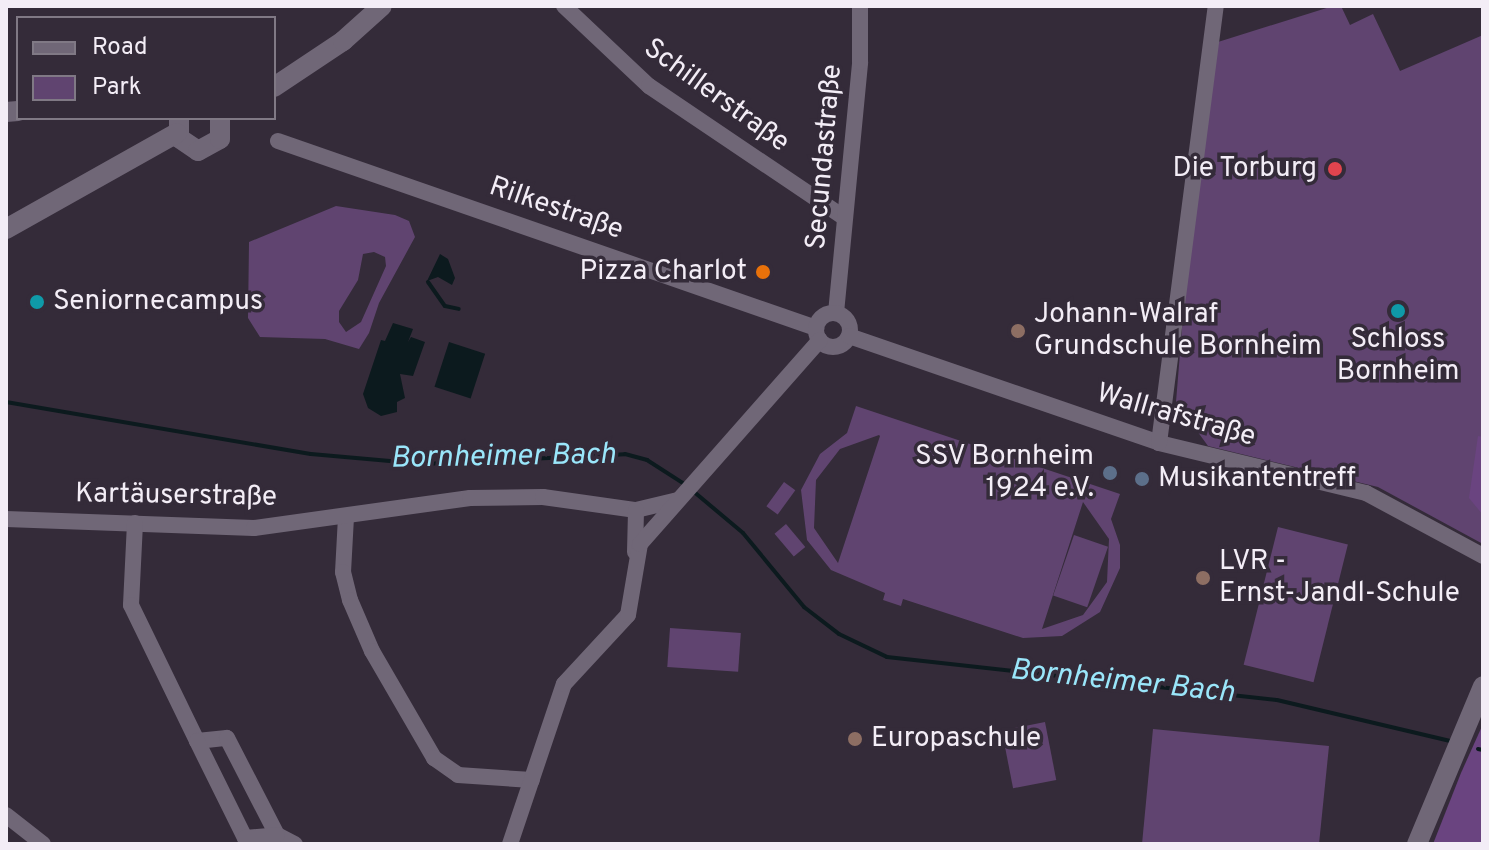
<!DOCTYPE html>
<meta charset="utf-8">
<style>
body{margin:0}
#map{position:relative;width:1489px;height:850px;overflow:hidden;background:#342b39;font-family:Overpass,sans-serif}
div>[style]{position:absolute}
[style*='--x']{left:calc(var(--x)*1px);top:calc(var(--y)*1px);width:calc(var(--w)*1px);rotate:calc(var(--a)*1deg)}
.green>*{inset:0;background:#604470;transform-origin:0 0}
.forest>*{inset:0;background:#6a4480}
.water>*{inset:0;background:#0c1a1e;transform-origin:0 0}
.stream>*{height:4px;margin:-2px;padding:0 2px;transform-origin:2px;border-radius:2px;background:#0c1a1e}
.minor>*{height:16px;margin:-8px;padding:0 8px;transform-origin:8px;border-radius:8px;background:#706777}
.minor>.ring{margin:-8px;padding:0;box-sizing:content-box;background:none;border:16px solid #706777;border-radius:50%}
.tertiary>*{height:20px;margin:-10px;padding:0 10px;transform-origin:10px;border-radius:10px;background:#706777}
.dots>*{width:22px;height:22px;translate:-50% -50%;box-sizing:border-box;border:4px solid #342b39;border-radius:50%}
span{translate:-50% -50%;white-space:nowrap;text-align:center;line-height:1.15;-webkit-text-stroke:7px #342b39;paint-order:stroke}
.street-label{font-size:28px;color:#f3edf6}
.poi-label{font-size:28px;color:#f3edf6}
.right{translate:-100% -50%;text-align:right}
.left{translate:0 -50%;text-align:left}
.water-label{font-size:30px;color:#9ae6fa;font-style:italic}
.frame{position:absolute;inset:0;border:8px solid #f3edf6;pointer-events:none}
.legend{position:absolute;left:16px;top:16px;width:260px;height:104px;box-sizing:border-box;background:#342b39;border:2px solid #807985;margin:0;padding:10px 14px;list-style:none;font-size:24px;color:#f3edf6}
.legend li{display:flex;align-items:center;gap:16px;height:40px}
.legend b{width:40px;border:2px solid #807985}
</style>
<div id="map">
<div class="green">
<i style="clip-path:polygon(1333px 6px,1341px 6px,1350px 25px,1373px 14px,1400px 71px,1483px 35px,1483px 544px,1378px 487px,1208px 446px,1176px 402px,1189px 243px,1218px 42px)"></i>
<i style="clip-path:polygon(evenodd,336px 206px,395px 215px,409px 221px,415px 237px,379px 303px,369px 333px,359px 349px,325px 339px,260px 337px,248px 318px,249px 242px,336px 206px,374px 252px,385px 257px,386px 266px,361px 322px,346px 332px,339px 322px,339px 311px,358px 280px,363px 254px,374px 252px)"></i>
<i style="clip-path:polygon(evenodd,856px 406px,1120px 494px,1111px 519px,1120px 545px,1120px 568px,1100px 612px,1062px 636px,1023px 638px,903px 599px,901px 606px,883px 600px,885px 593px,831px 570px,807px 540px,801px 490px,820px 454px,847px 433px,856px 406px,879px 435px,880px 436px,838px 563px,814px 528px,816px 480px,840px 449px,879px 435px,856px 406px,1083px 502px,1109px 539px,1107px 582px,1083px 615px,1042px 629px,1083px 502px)"></i>
<i style="left:784px;top:482px;width:14px;height:30px;rotate:36deg"></i>
<i style="left:786px;top:524px;width:30px;height:15px;rotate:50deg"></i>
<i style="left:1278px;top:527px;width:72px;height:142px;rotate:14deg"></i>
<i style="left:1074px;top:535px;width:36px;height:64px;rotate:19deg"></i>
<i style="left:670px;top:628px;width:71px;height:39px;rotate:4deg"></i>
<i style="left:1045px;top:722px;width:59px;height:44px;rotate:79deg"></i>
<i style="clip-path:polygon(1153px 729px,1329px 746px,1319px 844px,1142px 844px)"></i>
</div>
<div class="forest">
<i style="clip-path:polygon(1478px 436px,1483px 437px,1483px 515px,1469px 498px)"></i>
<i style="clip-path:polygon(1483px 724px,1483px 844px,1433px 844px,1461px 773px)"></i>
</div>
<div class="water">
<i style="clip-path:polygon(440px 254px,448px 259px,455px 278px,452px 285px,438px 277px,427px 281px)"></i>
<i style="clip-path:polygon(393px 323px,413px 329px,408px 342px,411px 337px,425px 342px,413px 376px,400px 374px,405px 398px,397px 402px,397px 412px,381px 416px,368px 408px,363px 394px,381px 340px,385px 341px)"></i>
<i style="left:449px;top:342px;width:38px;height:47px;rotate:18deg"></i>
</div>
<div class="stream">
<i style="--x:428;--y:282;--w:29;--a:55"></i>
<i style="--x:445;--y:306;--w:14;--a:12"></i>
<i style="--x:6;--y:402;--w:309;--a:9.7"></i>
<i style="--x:311;--y:454;--w:113;--a:5.1"></i>
<i style="--x:424;--y:464;--w:201;--a:-2.8"></i>
<i style="--x:625;--y:454;--w:23;--a:15"></i>
<i style="--x:647;--y:460;--w:46;--a:32.7"></i>
<i style="--x:693;--y:491;--w:65;--a:40"></i>
<i style="--x:743;--y:533;--w:96;--a:50.5"></i>
<i style="--x:804;--y:607;--w:44;--a:37.6"></i>
<i style="--x:839;--y:634;--w:53;--a:25.6"></i>
<i style="--x:887;--y:657;--w:392;--a:6.3"></i>
<i style="--x:1277;--y:700;--w:178;--a:13.3"></i>
<i style="--x:1478;--y:749;--w:5;--a:11"></i>
</div>
<div class="minor">
<i style="--x:564;--y:6;--w:117;--a:43.3"></i>
<i style="--x:649;--y:86;--w:236;--a:34"></i>
<i style="--x:278;--y:141;--w:570;--a:19.17"></i>
<i style="--x:836;--y:313;--w:252;--a:-84.5"></i>
<i style="--x:860;--y:62;--w:56;--a:-90"></i>
<i class="ring" style="left:816px;top:313px;width:18px;height:18px"></i>
<i style="--x:849;--y:336;--w:328;--a:19"></i>
<i style="--x:1159;--y:443;--w:213;--a:13.6"></i>
<i style="--x:1366;--y:493;--w:133;--a:28.3"></i>
<i style="--x:1159;--y:443;--w:441;--a:-82.6"></i>
<i style="--x:346;--y:517;--w:55;--a:93.1"></i>
<i style="--x:343;--y:572;--w:29;--a:76"></i>
<i style="--x:350;--y:600;--w:56;--a:66.7"></i>
<i style="--x:372;--y:651;--w:124;--a:59.9"></i>
<i style="--x:434;--y:758;--w:29;--a:35"></i>
<i style="--x:458;--y:775;--w:74;--a:3.9"></i>
<i style="--x:6;--y:519;--w:248;--a:2.1"></i>
<i style="--x:254;--y:528;--w:218;--a:-7.9"></i>
<i style="--x:470;--y:498;--w:73;--a:-0.8"></i>
<i style="--x:543;--y:497;--w:94;--a:8"></i>
<i style="--x:636;--y:510;--w:43;--a:-13.4"></i>
<i style="--x:135;--y:523;--w:82;--a:92.8"></i>
<i style="--x:131;--y:605;--w:151;--a:64.1"></i>
<i style="--x:197;--y:741;--w:30;--a:-6"></i>
<i style="--x:227;--y:738;--w:109;--a:62.7"></i>
<i style="--x:277;--y:835;--w:20;--a:27"></i>
<i style="--x:635;--y:552;--w:42;--a:-88.6"></i>
<i style="--x:197;--y:741;--w:108;--a:63.7"></i>
<i style="--x:245;--y:838;--w:32;--a:-5"></i>
<i style="--x:6;--y:815;--w:47;--a:38.1"></i>
<i style="--x:510;--y:844;--w:169;--a:-71.4"></i>
<i style="--x:564;--y:684;--w:94;--a:-47.2"></i>
<i style="--x:628;--y:615;--w:72;--a:-80.4"></i>
<i style="--x:640;--y:544;--w:272;--a:-48.6"></i>
</div>
<div class="tertiary">
<i style="--x:274;--y:87;--w:83;--a:-33.7"></i>
<i style="--x:343;--y:41;--w:52;--a:-41.9"></i>
<i style="--x:6;--y:112;--w:12;--a:-5"></i>
<i style="--x:179;--y:118;--w:20;--a:90"></i>
<i style="--x:179;--y:138;--w:23;--a:34"></i>
<i style="--x:198;--y:151;--w:25;--a:-29"></i>
<i style="--x:220;--y:139;--w:21;--a:-90"></i>
<i style="--x:6;--y:229;--w:196;--a:-29.3"></i>
<i style="--x:1417;--y:844;--w:171;--a:-67.3"></i>
</div>
<div class="dots">
<i style="left:1335px;top:169px;background:#e0444e"></i>
<i style="left:763px;top:272px;background:#e8710a"></i>
<i style="left:37px;top:302px;background:#0f9aa8"></i>
<i style="left:1398px;top:311px;background:#0f9aa8"></i>
<i style="left:1018px;top:331px;background:#8d6e63"></i>
<i style="left:1110px;top:473px;background:#5c6f8a"></i>
<i style="left:1142px;top:479px;background:#5c6f8a"></i>
<i style="left:1203px;top:578px;background:#8d6e63"></i>
<i style="left:855px;top:739px;background:#8d6e63"></i>
</div>
<div class="street-label">
<span style="left:716px;top:96px;rotate:36deg">Schillerstraße</span>
<span style="left:825px;top:157px;rotate:-85deg">Secundastraße</span>
<span style="left:556px;top:209px;rotate:19deg">Rilkestraße</span>
<span style="left:1176px;top:416px;rotate:16deg">Wallrafstraße</span>
<span style="left:176px;top:496px;rotate:1deg">Kartäuserstraße</span>
</div>
<div class="poi-label">
<span class="right" style="left:1317px;top:169px">Die Torburg</span>
<span class="right" style="left:747px;top:272px">Pizza Charlot</span>
<span class="left" style="left:53px;top:302px">Seniornecampus</span>
<span class="left" style="left:1034px;top:331px">Johann-Walraf<br>Grundschule Bornheim</span>
<span style="left:1398px;top:356px">Schloss<br>Bornheim</span>
<span class="right" style="left:1094px;top:473px">SSV Bornheim<br>1924 e.V.</span>
<span class="left" style="left:1158px;top:479px">Musikantentreff</span>
<span class="left" style="left:1219px;top:578px">LVR -<br>Ernst-Jandl-Schule</span>
<span class="left" style="left:871px;top:739px">Europaschule</span>
</div>
<div class="water-label">
<span style="left:503px;top:458px;rotate:-1deg">Bornheimer Bach</span>
<span style="left:1122px;top:683px;rotate:6deg">Bornheimer Bach</span>
</div>
<div class="frame"></div>
<ul class="legend">
<li><b style="height:10px;background:#706777"></b>Road</li>
<li><b style="height:22px;background:#604470"></b>Park</li>
</ul>
</div>
